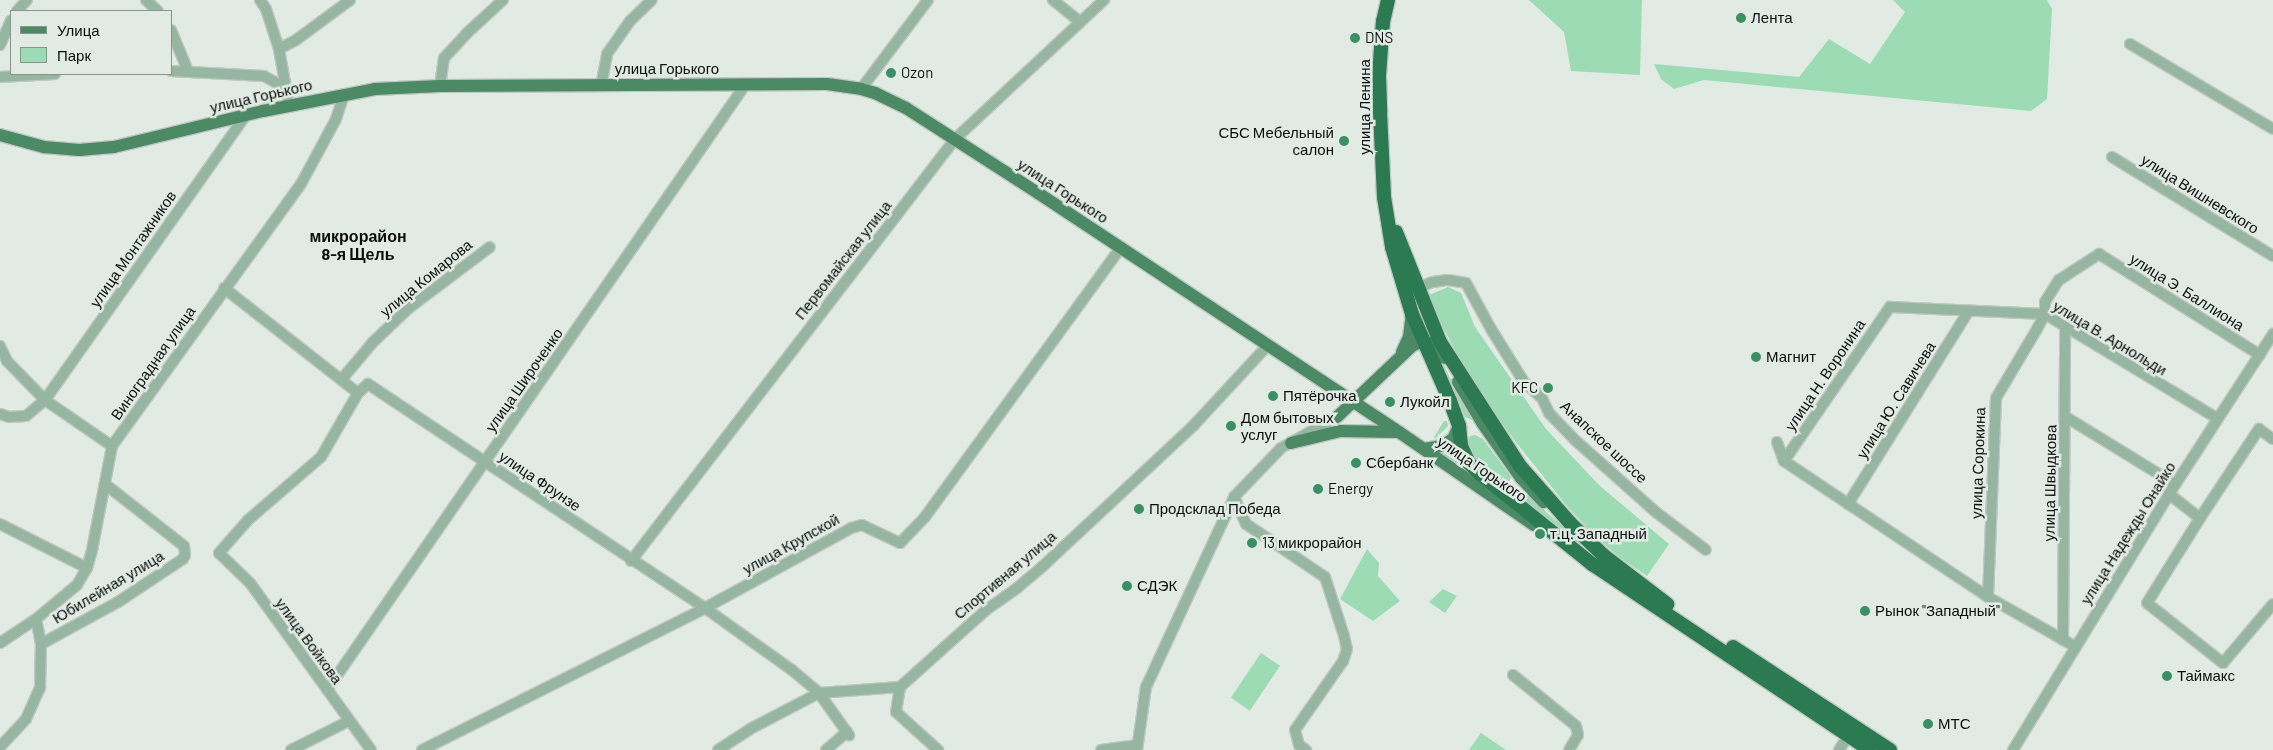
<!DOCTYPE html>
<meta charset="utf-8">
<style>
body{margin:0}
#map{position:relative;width:2273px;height:750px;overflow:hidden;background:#e1ebe4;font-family:Barlow,sans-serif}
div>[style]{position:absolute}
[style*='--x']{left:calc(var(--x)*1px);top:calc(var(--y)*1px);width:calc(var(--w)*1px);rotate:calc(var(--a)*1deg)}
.green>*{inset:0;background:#9ddbb5;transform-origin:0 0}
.roads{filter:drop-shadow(1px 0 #bfc8c1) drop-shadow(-1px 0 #bfc8c1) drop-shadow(0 1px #bfc8c1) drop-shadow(0 -1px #bfc8c1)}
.minor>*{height:10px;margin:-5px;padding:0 5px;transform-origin:5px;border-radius:5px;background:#96b6a2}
.major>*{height:12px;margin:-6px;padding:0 6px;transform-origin:6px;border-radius:6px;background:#4c8a66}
.highway>*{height:14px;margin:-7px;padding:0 7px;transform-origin:7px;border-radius:7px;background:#2b7a51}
.dots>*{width:14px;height:14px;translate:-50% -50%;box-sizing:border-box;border:2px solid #e1ebe4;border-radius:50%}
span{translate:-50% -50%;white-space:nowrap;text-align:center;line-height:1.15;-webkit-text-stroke:5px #e1ebe4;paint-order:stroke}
.poi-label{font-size:15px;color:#0b0e0c}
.left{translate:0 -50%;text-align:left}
.right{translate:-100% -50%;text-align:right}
.street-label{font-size:15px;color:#0b0e0c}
.neighbourhood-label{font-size:16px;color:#0b0e0c;font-weight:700}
.legend{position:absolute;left:10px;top:10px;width:162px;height:65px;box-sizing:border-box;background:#e1ebe4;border:1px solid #8b938e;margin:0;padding:6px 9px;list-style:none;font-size:15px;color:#0b0e0c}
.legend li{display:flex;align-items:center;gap:10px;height:25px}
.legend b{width:25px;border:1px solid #8b938e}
</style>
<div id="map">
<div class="green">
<i style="clip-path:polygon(1529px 0,1642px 0,1640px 75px,1571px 71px,1564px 32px)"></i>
<i style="clip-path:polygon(1893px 0,2047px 0,2052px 9px,2047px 99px,2031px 111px,1704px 80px,1674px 89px,1661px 79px,1654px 64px,1799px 77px,1829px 39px,1870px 64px,1905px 12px)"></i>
<i style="clip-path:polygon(1448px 287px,1461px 293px,1475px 327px,1546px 429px,1600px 486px,1669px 544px,1647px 576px,1619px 557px,1594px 535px,1566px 505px,1515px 441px,1473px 384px,1429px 301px,1429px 295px)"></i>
<i style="clip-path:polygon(1416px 305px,1450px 378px,1478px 422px,1465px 417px,1460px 404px,1430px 345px)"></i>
<i style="clip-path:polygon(1444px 421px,1447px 421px,1448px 426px,1435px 439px,1434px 437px)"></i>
<i style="clip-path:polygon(1475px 435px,1483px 439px,1511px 477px,1507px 486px,1502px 485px,1471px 457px,1467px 441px,1470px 436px)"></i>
<i style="clip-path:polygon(1453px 443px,1458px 455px,1462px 467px,1436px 449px)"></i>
<i style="clip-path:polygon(1524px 486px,1546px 512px,1575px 537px,1573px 539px,1517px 496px)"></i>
<i style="clip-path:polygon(1367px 549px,1379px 563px,1378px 576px,1400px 601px,1373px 621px,1340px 599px)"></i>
<i style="clip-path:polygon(1443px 589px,1457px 596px,1445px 613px,1429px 602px)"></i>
<i style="left:1261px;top:653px;width:23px;height:54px;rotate:34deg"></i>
<i style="clip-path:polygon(1481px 733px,1506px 750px,1469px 750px)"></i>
</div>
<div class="roads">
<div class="minor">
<i style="--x:146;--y:0;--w:16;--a:43"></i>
<i style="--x:260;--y:0;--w:11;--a:56"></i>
<i style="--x:266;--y:9;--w:42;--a:72"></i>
<i style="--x:279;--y:49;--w:57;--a:79.9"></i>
<i style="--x:1053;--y:0;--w:35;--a:39"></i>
<i style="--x:17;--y:11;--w:15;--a:-48"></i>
<i style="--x:171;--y:30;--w:44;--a:67.5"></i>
<i style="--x:2130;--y:44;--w:166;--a:30.7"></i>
<i style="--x:0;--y:45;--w:27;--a:-66"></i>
<i style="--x:279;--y:49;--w:19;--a:-28"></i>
<i style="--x:296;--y:40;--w:67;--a:-36.5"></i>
<i style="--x:171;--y:71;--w:93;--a:3.1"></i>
<i style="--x:264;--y:76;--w:25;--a:29"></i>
<i style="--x:0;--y:77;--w:55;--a:-3.1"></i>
<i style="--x:440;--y:86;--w:28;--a:-82"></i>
<i style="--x:444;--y:58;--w:33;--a:-47"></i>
<i style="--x:466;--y:34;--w:50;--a:-42.6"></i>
<i style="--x:601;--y:86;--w:33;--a:-79"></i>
<i style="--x:607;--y:54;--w:40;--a:-55.1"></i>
<i style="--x:630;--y:21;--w:30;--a:-44"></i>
<i style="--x:861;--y:89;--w:111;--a:-53"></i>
<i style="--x:2112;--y:157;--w:189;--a:31.6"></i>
<i style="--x:224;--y:288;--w:170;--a:38.1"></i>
<i style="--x:1417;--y:288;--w:17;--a:-21"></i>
<i style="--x:1433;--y:282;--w:15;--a:-8"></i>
<i style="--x:1448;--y:280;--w:18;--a:9"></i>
<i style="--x:1466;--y:283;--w:52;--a:61.5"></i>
<i style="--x:1491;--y:329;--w:62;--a:58.1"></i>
<i style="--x:1524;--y:382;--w:24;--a:42"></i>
<i style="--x:1542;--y:398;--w:17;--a:65"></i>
<i style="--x:1549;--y:413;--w:37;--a:46"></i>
<i style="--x:1575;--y:440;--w:110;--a:41.7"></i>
<i style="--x:1657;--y:513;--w:61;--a:37.1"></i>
<i style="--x:0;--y:346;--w:17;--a:65"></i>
<i style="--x:7;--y:361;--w:54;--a:45.7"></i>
<i style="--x:45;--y:400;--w:81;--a:34.5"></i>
<i style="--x:342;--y:379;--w:48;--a:-50"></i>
<i style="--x:373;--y:342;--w:50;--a:-43.4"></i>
<i style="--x:409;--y:308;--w:101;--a:-37"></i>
<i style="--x:0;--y:414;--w:9;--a:18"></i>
<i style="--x:9;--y:417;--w:17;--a:-3"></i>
<i style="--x:26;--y:416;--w:25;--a:-40"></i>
<i style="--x:45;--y:400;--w:347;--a:-54.8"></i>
<i style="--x:2066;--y:417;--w:128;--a:31.6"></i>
<i style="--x:1777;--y:442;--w:20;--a:70"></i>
<i style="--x:1784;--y:461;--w:245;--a:33.7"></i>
<i style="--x:1988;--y:597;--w:101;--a:29.6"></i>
<i style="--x:1784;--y:461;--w:187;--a:-55.5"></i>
<i style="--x:1890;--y:307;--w:155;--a:2.6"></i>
<i style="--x:2045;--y:314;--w:201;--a:31.2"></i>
<i style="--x:2169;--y:494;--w:39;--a:38"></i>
<i style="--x:2200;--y:518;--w:100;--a:121.9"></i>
<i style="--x:2147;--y:603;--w:97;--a:38.3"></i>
<i style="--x:2223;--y:663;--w:77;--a:-49.7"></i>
<i style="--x:1234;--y:497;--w:30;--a:66"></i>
<i style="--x:1246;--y:524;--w:95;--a:33.9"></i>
<i style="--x:1325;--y:577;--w:62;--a:72.1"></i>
<i style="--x:1344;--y:636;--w:13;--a:77"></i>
<i style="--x:1347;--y:649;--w:13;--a:108"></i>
<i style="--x:1343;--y:661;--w:84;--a:124.8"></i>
<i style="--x:1295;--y:730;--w:16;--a:75"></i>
<i style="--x:1299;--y:745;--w:9;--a:36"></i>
<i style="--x:1848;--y:504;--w:226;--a:-58"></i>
<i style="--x:2200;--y:518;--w:107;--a:-56.5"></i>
<i style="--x:2259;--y:429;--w:17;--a:36"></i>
<i style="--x:0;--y:524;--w:97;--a:26.8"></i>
<i style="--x:631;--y:561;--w:532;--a:-52.48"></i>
<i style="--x:955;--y:139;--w:204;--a:-43"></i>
<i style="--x:1988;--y:597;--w:199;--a:-87.7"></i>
<i style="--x:1996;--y:398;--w:80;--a:-59.3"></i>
<i style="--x:2037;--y:329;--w:17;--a:-62"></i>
<i style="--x:2045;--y:314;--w:12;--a:-90"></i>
<i style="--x:2045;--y:302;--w:26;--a:-58"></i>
<i style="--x:2059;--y:280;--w:48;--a:-33"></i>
<i style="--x:2099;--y:254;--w:190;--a:32.1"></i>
<i style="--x:2063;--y:640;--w:312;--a:-89.6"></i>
<i style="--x:0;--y:643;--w:43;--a:-33.7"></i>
<i style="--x:36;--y:619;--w:53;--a:-39.7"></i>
<i style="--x:77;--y:585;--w:20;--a:-60"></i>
<i style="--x:87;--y:568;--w:19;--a:-74"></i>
<i style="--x:92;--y:550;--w:106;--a:-79.1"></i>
<i style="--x:112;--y:446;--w:323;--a:-54.2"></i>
<i style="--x:301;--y:184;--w:74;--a:-61.7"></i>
<i style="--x:336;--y:119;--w:26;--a:-72"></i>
<i style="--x:41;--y:644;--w:88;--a:-28.6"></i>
<i style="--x:118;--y:602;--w:78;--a:-33.5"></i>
<i style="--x:183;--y:559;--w:4;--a:-63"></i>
<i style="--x:185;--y:555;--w:9;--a:-96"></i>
<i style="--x:184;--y:546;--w:100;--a:-141.9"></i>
<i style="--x:1513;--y:675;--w:81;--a:39"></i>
<i style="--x:1576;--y:726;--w:9;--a:77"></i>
<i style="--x:1578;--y:735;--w:17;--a:121"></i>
<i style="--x:900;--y:687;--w:25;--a:99"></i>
<i style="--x:896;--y:712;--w:57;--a:42.1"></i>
<i style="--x:327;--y:690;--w:735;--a:-55.36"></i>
<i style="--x:0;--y:747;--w:38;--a:-47"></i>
<i style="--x:26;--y:719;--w:35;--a:-66"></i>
<i style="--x:40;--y:687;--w:43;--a:-88.7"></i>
<i style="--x:41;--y:644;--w:25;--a:-101"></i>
<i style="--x:291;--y:750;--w:65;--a:-26.6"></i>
<i style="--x:371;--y:750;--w:206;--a:-125.9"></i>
<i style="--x:250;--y:583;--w:43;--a:-135.9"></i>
<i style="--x:219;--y:553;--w:44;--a:-48.7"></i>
<i style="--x:248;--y:520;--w:96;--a:-40.8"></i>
<i style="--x:321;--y:457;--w:74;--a:-60"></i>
<i style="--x:358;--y:393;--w:13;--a:-42"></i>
<i style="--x:368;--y:384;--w:405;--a:33.6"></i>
<i style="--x:705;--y:608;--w:107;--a:35.5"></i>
<i style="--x:792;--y:670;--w:35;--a:40"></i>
<i style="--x:819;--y:693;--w:52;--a:54.5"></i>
<i style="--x:422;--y:750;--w:317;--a:-26.6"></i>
<i style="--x:705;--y:608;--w:166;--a:-28.7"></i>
<i style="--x:851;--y:528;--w:11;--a:-15"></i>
<i style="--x:862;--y:525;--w:42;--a:25.3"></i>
<i style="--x:900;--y:543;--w:36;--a:-46"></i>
<i style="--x:925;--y:517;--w:334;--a:-54"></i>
<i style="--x:718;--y:750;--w:38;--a:-33"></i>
<i style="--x:750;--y:729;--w:78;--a:-27.6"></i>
<i style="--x:819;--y:693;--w:81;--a:-4.2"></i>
<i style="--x:900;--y:687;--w:115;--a:-41.8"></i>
<i style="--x:986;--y:610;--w:38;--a:-35"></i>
<i style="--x:1017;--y:588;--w:34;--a:-40"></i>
<i style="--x:1043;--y:566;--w:207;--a:-43"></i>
<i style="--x:1194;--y:425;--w:109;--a:-47.2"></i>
<i style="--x:826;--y:750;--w:28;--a:-41"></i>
<i style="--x:1101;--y:750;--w:35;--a:-8"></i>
<i style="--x:1137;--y:750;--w:64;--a:-81.9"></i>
<i style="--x:1146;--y:687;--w:209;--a:-65.1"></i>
<i style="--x:1234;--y:497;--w:68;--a:-46.2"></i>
<i style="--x:1281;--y:448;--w:64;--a:-29"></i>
<i style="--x:1839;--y:750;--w:24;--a:-57"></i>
<i style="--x:2013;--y:750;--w:300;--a:-58.6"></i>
<i style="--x:2169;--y:494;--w:191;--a:-57"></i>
</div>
<div class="major">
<i style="--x:0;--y:135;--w:46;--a:15.3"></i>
<i style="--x:44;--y:147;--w:35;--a:5"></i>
<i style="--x:79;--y:150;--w:35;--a:-5"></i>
<i style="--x:114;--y:147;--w:153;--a:-13.6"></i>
<i style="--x:263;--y:111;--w:114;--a:-11.1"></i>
<i style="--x:375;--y:89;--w:65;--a:-2.6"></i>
<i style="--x:440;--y:86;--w:387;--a:-0.3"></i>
<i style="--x:827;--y:84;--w:34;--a:8"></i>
<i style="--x:861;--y:89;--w:15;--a:16"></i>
<i style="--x:875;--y:93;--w:34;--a:26"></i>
<i style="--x:906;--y:108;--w:157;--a:32.8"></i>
<i style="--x:1038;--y:193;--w:433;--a:33.5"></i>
<i style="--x:1399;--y:432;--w:164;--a:34.6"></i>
<i style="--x:1402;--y:352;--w:17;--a:-65"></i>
<i style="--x:1409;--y:337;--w:23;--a:-83"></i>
<i style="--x:1458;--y:382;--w:49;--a:59.2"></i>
<i style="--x:1483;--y:424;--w:66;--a:54.9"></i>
<i style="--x:1521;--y:478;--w:33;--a:47"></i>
<i style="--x:1337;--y:417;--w:103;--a:-43.4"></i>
<i style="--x:1412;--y:346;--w:7;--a:-27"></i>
<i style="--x:1418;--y:343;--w:14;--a:0"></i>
<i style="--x:1432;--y:343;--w:19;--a:51"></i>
<i style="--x:1291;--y:443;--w:50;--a:-13.8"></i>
<i style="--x:1340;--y:431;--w:56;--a:1"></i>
<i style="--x:1424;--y:449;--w:17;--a:-10"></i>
<i style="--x:1441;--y:446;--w:14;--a:-30"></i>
<i style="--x:1453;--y:439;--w:14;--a:-65"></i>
</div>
<div class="highway">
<i style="--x:1388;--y:0;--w:22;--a:103"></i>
<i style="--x:1383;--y:21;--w:55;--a:94.2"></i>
<i style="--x:1379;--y:76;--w:36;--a:88"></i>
<i style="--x:1380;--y:112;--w:85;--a:87.3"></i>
<i style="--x:1384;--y:197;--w:51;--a:80.9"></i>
<i style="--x:1392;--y:247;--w:70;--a:73.4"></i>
<i style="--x:1412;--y:314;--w:95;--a:66.4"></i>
<i style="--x:1450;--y:401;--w:27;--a:70"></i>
<i style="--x:1459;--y:426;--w:20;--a:84"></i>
<i style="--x:1461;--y:446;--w:19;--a:65"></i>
<i style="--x:1469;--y:463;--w:16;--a:45"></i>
<i style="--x:1480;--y:474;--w:144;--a:38.8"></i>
<i style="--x:1592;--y:564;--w:334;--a:33.8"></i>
<i style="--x:1396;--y:232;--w:118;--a:68.2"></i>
<i style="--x:1440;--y:342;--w:148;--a:57.2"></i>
<i style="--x:1520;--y:466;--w:76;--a:48.7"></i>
<i style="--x:1570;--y:523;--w:46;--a:44.1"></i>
<i style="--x:1603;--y:555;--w:81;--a:37.4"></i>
<i style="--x:1733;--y:647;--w:188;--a:33.3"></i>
</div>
</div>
<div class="dots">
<i style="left:1741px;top:18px;background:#3b9063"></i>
<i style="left:1355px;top:38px;background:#3b9063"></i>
<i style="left:891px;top:73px;background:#3b9063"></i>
<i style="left:1344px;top:141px;background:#3b9063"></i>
<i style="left:1756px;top:357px;background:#3b9063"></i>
<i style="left:1548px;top:388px;background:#3b9063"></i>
<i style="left:1273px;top:396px;background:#3b9063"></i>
<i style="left:1390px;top:402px;background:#3b9063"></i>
<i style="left:1231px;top:426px;background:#3b9063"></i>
<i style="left:1356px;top:463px;background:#3b9063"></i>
<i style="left:1318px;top:489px;background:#3b9063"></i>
<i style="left:1139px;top:509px;background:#3b9063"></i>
<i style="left:1540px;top:534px;background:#3b9063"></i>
<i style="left:1252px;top:543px;background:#3b9063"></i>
<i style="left:1127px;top:586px;background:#3b9063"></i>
<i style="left:1865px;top:611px;background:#3b9063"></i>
<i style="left:2167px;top:676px;background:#3b9063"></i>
<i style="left:1928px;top:724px;background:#3b9063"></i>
</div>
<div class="poi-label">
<span class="left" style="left:1751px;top:18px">Лента</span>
<span class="left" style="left:1365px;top:38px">DNS</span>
<span class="left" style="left:901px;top:73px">Ozon</span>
<span class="right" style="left:1334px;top:141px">СБС Мебельный<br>салон</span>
<span class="left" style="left:1766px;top:357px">Магнит</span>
<span class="right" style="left:1538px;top:388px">KFC</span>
<span class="left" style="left:1283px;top:396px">Пятёрочка</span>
<span class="left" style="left:1400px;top:402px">Лукойл</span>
<span class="left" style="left:1241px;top:426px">Дом бытовых<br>услуг</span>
<span class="left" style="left:1366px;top:463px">Сбербанк</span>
<span class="left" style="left:1328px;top:489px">Energy</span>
<span class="left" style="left:1149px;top:509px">Продсклад Победа</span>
<span class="left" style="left:1550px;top:534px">т.ц. Западный</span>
<span class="left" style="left:1262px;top:543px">13 микрорайон</span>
<span class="left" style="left:1137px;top:586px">СДЭК</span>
<span class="left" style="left:1875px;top:611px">Рынок "Западный"</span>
<span class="left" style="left:2177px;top:676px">Таймакс</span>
<span class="left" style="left:1938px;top:724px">МТС</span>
</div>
<div class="street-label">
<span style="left:667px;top:69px">улица Горького</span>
<span style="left:261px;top:96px;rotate:-13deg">улица Горького</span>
<span style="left:1365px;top:107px;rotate:-90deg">улица Ленина</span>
<span style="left:1063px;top:191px;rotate:33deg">улица Горького</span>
<span style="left:2200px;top:194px;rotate:32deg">улица Вишневского</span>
<span style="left:133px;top:249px;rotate:-55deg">улица Монтажников</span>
<span style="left:843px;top:260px;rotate:-52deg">Первомайская улица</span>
<span style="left:426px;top:278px;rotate:-39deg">улица Комарова</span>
<span style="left:2187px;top:292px;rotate:32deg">улица Э. Баллиона</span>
<span style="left:2110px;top:338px;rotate:31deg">улица В. Арнольди</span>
<span style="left:153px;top:363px;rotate:-55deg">Виноградная улица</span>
<span style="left:1825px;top:375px;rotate:-56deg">улица Н. Воронина</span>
<span style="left:524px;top:380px;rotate:-55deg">улица Широченко</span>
<span style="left:1896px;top:400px;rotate:-58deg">улица Ю. Савичева</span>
<span style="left:1604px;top:442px;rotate:43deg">Анапское шоссе</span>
<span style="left:1978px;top:463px;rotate:-88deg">улица Сорокина</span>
<span style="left:1482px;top:469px;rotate:34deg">улица Горького</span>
<span style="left:540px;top:481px;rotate:34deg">улица Фрунзе</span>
<span style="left:2050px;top:483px;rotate:-89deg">улица Швыдкова</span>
<span style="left:2128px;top:533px;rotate:-58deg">улица Надежды Онайко</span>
<span style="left:791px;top:544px;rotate:-29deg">улица Крупской</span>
<span style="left:1005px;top:575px;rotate:-40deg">Спортивная улица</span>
<span style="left:108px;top:587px;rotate:-31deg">Юбилейная улица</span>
<span style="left:309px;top:641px;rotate:54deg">улица Войкова</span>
</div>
<div class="neighbourhood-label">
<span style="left:358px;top:245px">микрорайон<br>8-я Щель</span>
</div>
<ul class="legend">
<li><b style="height:6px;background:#4c8a66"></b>Улица</li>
<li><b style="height:14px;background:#9ddbb5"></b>Парк</li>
</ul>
</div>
